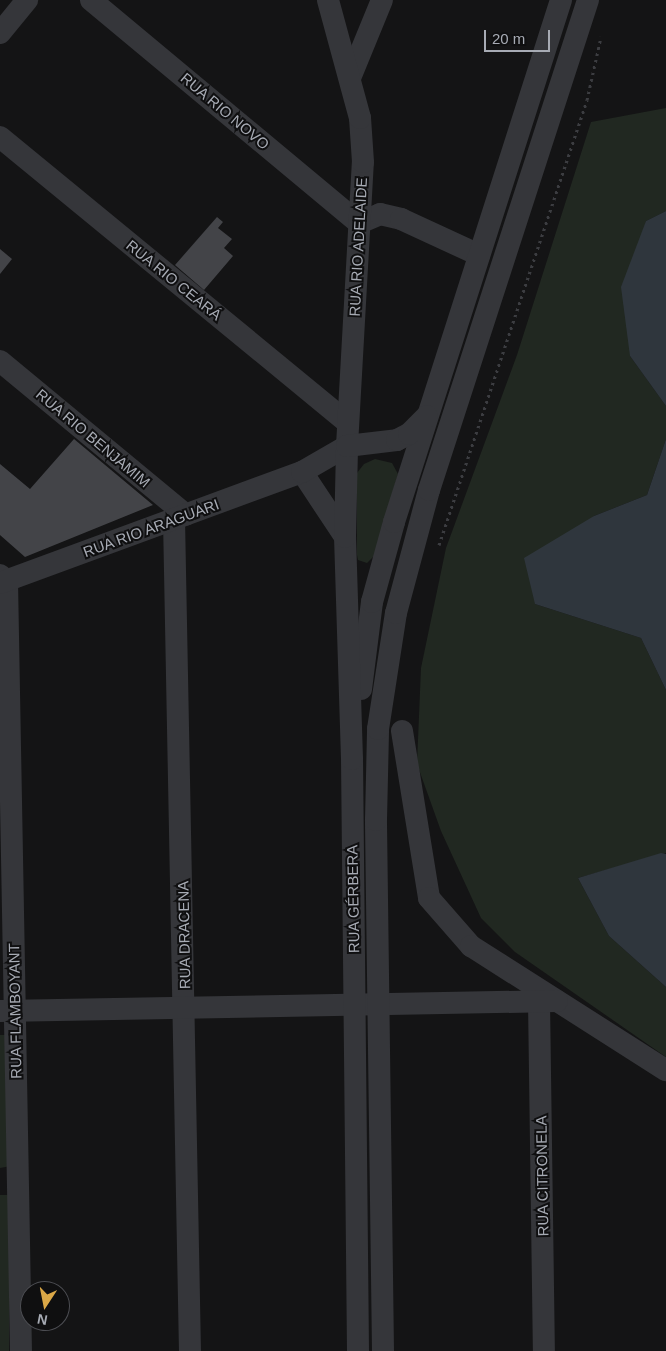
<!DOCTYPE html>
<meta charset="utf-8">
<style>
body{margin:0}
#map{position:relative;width:666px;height:1351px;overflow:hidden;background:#141415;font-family:Arial,sans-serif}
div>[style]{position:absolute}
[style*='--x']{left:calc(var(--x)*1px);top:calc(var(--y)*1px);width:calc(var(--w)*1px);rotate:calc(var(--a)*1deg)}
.green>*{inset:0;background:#212821;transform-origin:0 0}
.water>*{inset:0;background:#2f363d}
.building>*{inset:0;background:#434448}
.path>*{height:3px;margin-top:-1.5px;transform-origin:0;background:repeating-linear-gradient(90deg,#3c3d41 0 2.5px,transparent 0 6.5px)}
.street>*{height:22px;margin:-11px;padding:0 11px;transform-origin:11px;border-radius:11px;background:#35363a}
span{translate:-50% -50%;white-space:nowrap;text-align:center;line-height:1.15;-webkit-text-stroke:4px #0f0f10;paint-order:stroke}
.street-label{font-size:15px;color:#a7abb4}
.north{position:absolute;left:20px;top:1281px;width:50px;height:50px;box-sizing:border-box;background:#0f0f10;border:1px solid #4c4d52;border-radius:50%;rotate:191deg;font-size:14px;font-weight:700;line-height:20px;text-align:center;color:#a7abb4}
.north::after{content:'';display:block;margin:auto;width:18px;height:22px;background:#dba847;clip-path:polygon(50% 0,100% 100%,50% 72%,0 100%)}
.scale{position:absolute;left:484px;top:30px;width:66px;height:22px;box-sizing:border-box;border:2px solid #a7abb4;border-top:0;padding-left:6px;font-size:15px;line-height:18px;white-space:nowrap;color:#a7abb4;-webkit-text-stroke:4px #0f0f10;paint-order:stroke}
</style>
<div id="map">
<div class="green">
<i style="clip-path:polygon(666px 108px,666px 211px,646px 221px,630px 356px,666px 406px,666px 439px,647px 495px,594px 516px,535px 604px,641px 638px,666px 690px,666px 853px,578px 878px,609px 936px,666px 987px,666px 1057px,515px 952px,481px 918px,441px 831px,417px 764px,421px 668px,446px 548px,517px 355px,591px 122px)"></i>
<i style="clip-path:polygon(375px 459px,392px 463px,398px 474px,374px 556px,367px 563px,358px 560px,357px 555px,357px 473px,364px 464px)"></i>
<i style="clip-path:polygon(0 1035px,5px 1035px,11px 1166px,0 1168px)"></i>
<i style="left:0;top:1195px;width:9px;height:156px"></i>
</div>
<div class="water">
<i style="clip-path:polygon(666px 211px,666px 406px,630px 356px,621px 287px,646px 221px)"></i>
<i style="clip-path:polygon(666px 439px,666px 690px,641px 638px,535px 604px,524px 558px,594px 516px,647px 495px)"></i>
<i style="clip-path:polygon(661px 853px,666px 854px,666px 987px,609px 936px,578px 878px)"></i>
</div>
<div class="building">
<i style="clip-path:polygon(217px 217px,223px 222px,218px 228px,232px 239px,224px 248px,233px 256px,204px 290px,175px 265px)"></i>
<i style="clip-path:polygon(0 249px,12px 259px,0 274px)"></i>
<i style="clip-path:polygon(74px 439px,153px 505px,25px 557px,0 535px,0 464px,30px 489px)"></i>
</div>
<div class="path">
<i style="--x:439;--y:545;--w:469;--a:-71.6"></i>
<i style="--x:587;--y:100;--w:65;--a:-77.5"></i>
</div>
<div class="street">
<i style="--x:91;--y:0;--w:349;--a:39.8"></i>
<i style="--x:359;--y:223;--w:23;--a:-23"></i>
<i style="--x:380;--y:214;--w:22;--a:13"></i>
<i style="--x:401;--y:219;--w:86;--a:24.8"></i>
<i style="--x:0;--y:33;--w:43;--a:-50.7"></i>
<i style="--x:350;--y:78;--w:84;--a:-67.7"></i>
<i style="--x:0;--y:137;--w:450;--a:39.4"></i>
<i style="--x:0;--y:361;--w:241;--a:39.6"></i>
<i style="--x:302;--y:472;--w:78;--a:56.5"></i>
<i style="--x:174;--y:519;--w:832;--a:88.9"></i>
<i style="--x:0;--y:575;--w:9;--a:41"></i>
<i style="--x:7;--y:581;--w:770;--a:88.96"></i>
<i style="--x:0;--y:583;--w:322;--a:-20.2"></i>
<i style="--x:302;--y:472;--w:52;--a:-30"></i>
<i style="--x:347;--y:446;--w:284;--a:-86.8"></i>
<i style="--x:363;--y:162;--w:44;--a:-93.9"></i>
<i style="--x:360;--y:118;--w:122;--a:-105.2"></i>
<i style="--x:361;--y:689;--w:88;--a:-82.8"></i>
<i style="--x:372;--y:602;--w:83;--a:-74.6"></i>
<i style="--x:394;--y:522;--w:548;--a:-72.26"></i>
<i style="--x:402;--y:731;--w:169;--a:80.8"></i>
<i style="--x:429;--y:898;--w:64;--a:48.8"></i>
<i style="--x:471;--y:946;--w:231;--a:32.5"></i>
<i style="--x:539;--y:1001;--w:350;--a:89.2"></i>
<i style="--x:1;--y:1011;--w:556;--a:-1.03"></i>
<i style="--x:358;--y:1351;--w:592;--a:-90.58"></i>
<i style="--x:352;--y:759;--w:222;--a:-91.8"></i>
<i style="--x:345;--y:537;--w:91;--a:-88.7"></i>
<i style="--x:347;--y:446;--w:50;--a:-6.8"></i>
<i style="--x:397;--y:440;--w:13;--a:-27"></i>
<i style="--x:409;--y:434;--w:25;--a:-45"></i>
<i style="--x:383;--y:1351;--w:531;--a:-90.76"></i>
<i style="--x:376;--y:820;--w:91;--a:-88.7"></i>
<i style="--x:378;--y:729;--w:117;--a:-81.2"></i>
<i style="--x:396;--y:613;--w:127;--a:-75"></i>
<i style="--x:429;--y:490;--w:515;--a:-72.02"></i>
</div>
<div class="street-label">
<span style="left:225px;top:111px;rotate:40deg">RUA RIO NOVO</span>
<span style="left:358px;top:247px;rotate:-87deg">RUA RIO ADELAIDE</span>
<span style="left:174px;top:280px;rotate:39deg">RUA RIO CEARÁ</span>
<span style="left:93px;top:438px;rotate:40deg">RUA RIO BENJAMIM</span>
<span style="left:151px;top:528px;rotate:-20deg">RUA RIO ARAGUARI</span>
<span style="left:353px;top:899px;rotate:-91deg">RUA GÉRBERA</span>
<span style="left:184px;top:935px;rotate:-91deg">RUA DRACENA</span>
<span style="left:15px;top:1011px;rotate:-91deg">RUA FLAMBOYANT</span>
<span style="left:542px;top:1176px;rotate:-91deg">RUA CITRONELA</span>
</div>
<div class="north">N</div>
<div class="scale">20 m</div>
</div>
